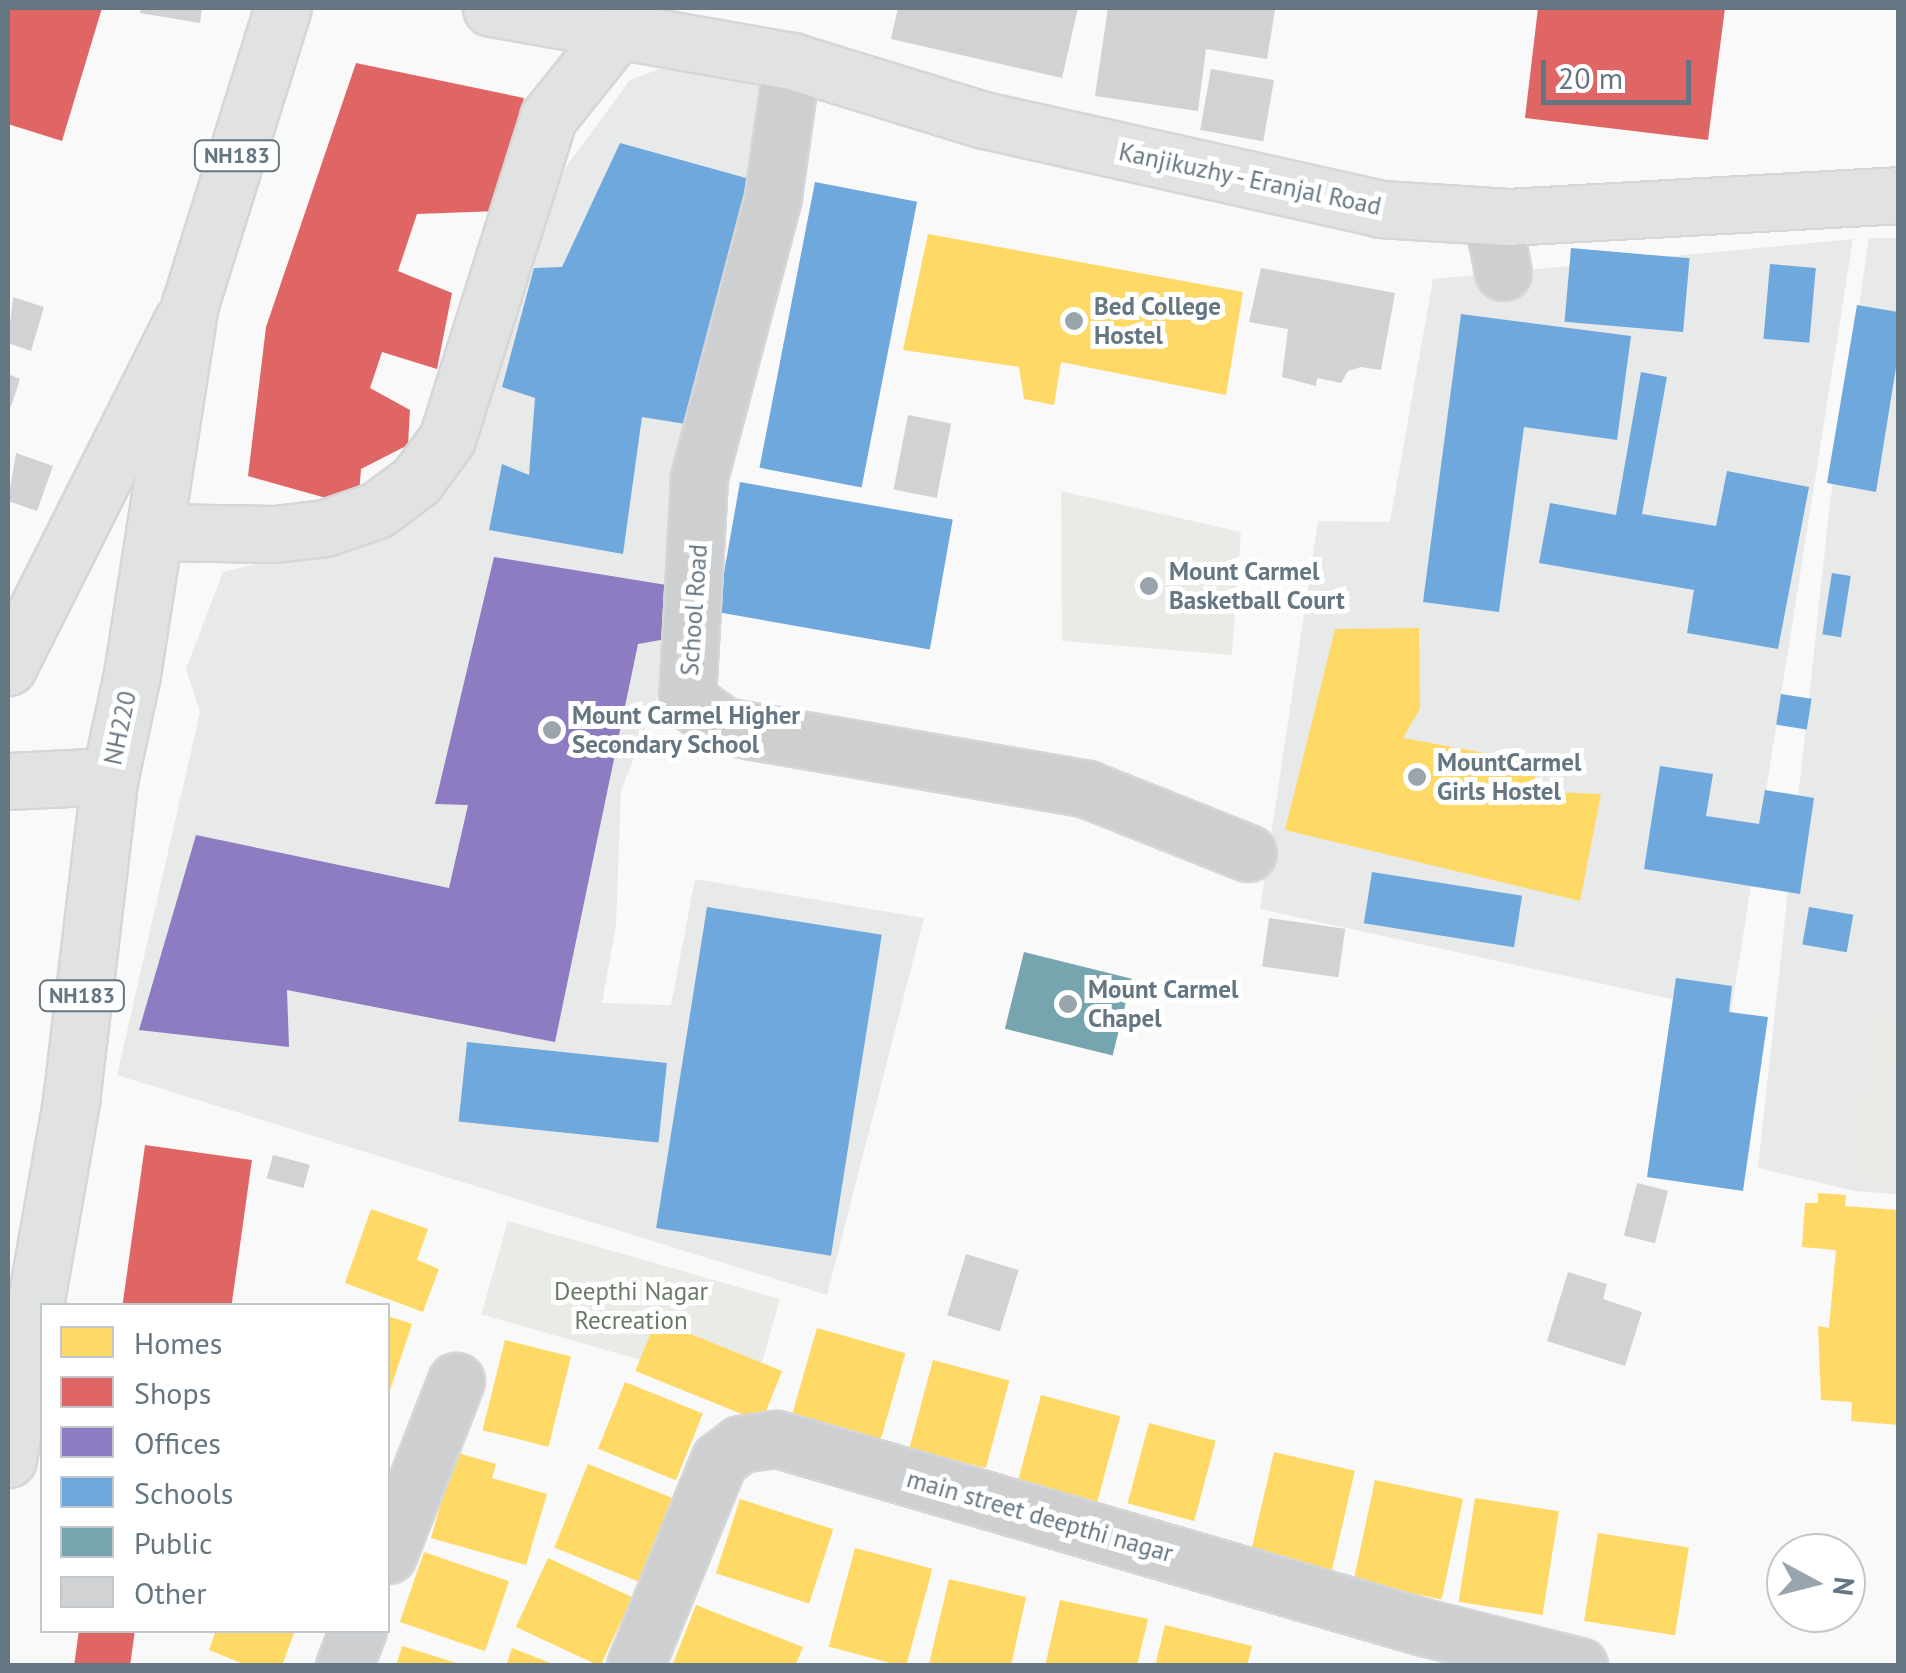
<!DOCTYPE html>
<style>
body{margin:0}
#map{position:relative;width:1906px;height:1673px;overflow:hidden;background:#f9f9f9;font-family:"PT Sans",sans-serif}
div>[style]{position:absolute}
[style*='--x']{left:calc(var(--x)*1px);top:calc(var(--y)*1px);width:calc(var(--w)*1px);rotate:calc(var(--a)*1deg)}
.built>*{inset:0;background:#e8e9e9}
.green>*{inset:0;background:#e8ebe6;transform-origin:0 0}
.homes>*{inset:0;background:#ffd966;transform-origin:0 0}
.shops>*{inset:0;background:#e06666;transform-origin:0 0}
.offices>*{inset:0;background:#8e7cc3}
.schools>*{inset:0;background:#6fa8dc;transform-origin:0 0}
.public>*{inset:0;background:#76a5af;transform-origin:0 0}
.building>*{inset:0;background:#d0d2d3;transform-origin:0 0}
.roads{filter:drop-shadow(2px 0 #d5d6d7) drop-shadow(-2px 0 #d5d6d7) drop-shadow(0 2px #d5d6d7) drop-shadow(0 -2px #d5d6d7)}
.minor>*{height:55px;margin:-27.5px;padding:0 27.5px;transform-origin:27.5px;border-radius:27.5px;background:#cecfd0}
.major>*{height:55px;margin:-27.5px;padding:0 27.5px;transform-origin:27.5px;border-radius:27.5px;background:#e1e2e2}
.highway>*{height:55px;margin:-27.5px;padding:0 27.5px;transform-origin:27.5px;border-radius:27.5px;background:#e1e2e2}
.dots>*{width:28px;height:28px;translate:-50% -50%;box-sizing:border-box;border:5px solid #fff;border-radius:50%}
span{translate:-50% -50%;white-space:nowrap;text-align:center;line-height:1.15;-webkit-text-stroke:10px #fff;paint-order:stroke}
.shield-label span{padding:2px 8px;background:#fff;border:2px solid;border-radius:8px;-webkit-text-stroke-width:0}
.shield-label{font-size:22px;color:#657683;font-weight:700}
.street-label{font-size:25px;color:#657683}
.poi-label{font-size:25px;color:#657683;font-weight:700}
.left{translate:0 -50%;text-align:left}
.park-label{font-size:25px;color:#687a64}
.frame{position:absolute;inset:0;border:10px solid #657683;pointer-events:none}
.legend{position:absolute;left:40px;top:1303px;width:350px;height:330px;box-sizing:border-box;background:#fff;border:2px solid #c1c8cd;margin:0;padding:12px 18px;list-style:none;font-size:30px;color:#657683}
.legend li{display:flex;align-items:center;gap:20px;height:50px}
.legend b{width:50px;border:2px solid #c1c8cd}
.north{position:absolute;left:1766px;top:1533px;width:100px;height:100px;box-sizing:border-box;background:#fff;border:2px solid #c1c8cd;border-radius:50%;rotate:97deg;font-size:28px;font-weight:700;line-height:40px;text-align:center;color:#657683}
.north::after{content:'';display:block;margin:auto;width:35px;height:45px;background:#99a4ac;clip-path:polygon(50% 0,100% 100%,50% 72%,0 100%)}
.scale{position:absolute;left:1541px;top:60px;width:150px;height:45px;box-sizing:border-box;border:5px solid #657683;border-top:0;padding-left:12px;font-size:30px;line-height:35px;white-space:nowrap;color:#657683;-webkit-text-stroke:8px #fff;paint-order:stroke}
</style>
<div id="map">
<div class="built">
<i style="clip-path:polygon(694px 56px,778px 76px,665px 678px,621px 791px,616px 924px,602px 1003px,671px 1005px,695px 879px,924px 918px,827px 1295px,117px 1075px,200px 712px,186px 669px,223px 572px,357px 540px,459px 468px,535px 209px,630px 80px)"></i>
<i style="clip-path:polygon(1869px 238px,1898px 238px,1898px 1194px,1855px 1191px,1758px 1168px,1830px 503px)"></i>
<i style="clip-path:polygon(1853px 239px,1731px 1012px,1260px 909px,1318px 521px,1390px 522px,1433px 279px)"></i>
</div>
<div class="green">
<i style="clip-path:polygon(1061px 491px,1241px 532px,1232px 655px,1062px 641px)"></i>
<i style="left:1868px;top:1017px;width:30px;height:164px;rotate:4deg"></i>
<i style="left:508px;top:1221px;width:283px;height:97px;rotate:16deg"></i>
</div>
<div class="homes">
<i style="clip-path:polygon(928px 234px,1243px 292px,1226px 395px,1061px 362px,1054px 405px,1024px 399px,1019px 367px,903px 350px)"></i>
<i style="clip-path:polygon(1419px 628px,1420px 709px,1403px 738px,1540px 763px,1530px 791px,1601px 794px,1580px 901px,1285px 830px,1335px 629px)"></i>
<i style="clip-path:polygon(1818px 1193px,1846px 1195px,1845px 1206px,1898px 1210px,1898px 1425px,1851px 1421px,1852px 1402px,1821px 1400px,1818px 1326px,1829px 1328px,1836px 1250px,1802px 1247px,1805px 1203px,1818px 1203px)"></i>
<i style="clip-path:polygon(371px 1209px,428px 1229px,417px 1260px,439px 1269px,423px 1312px,345px 1283px)"></i>
<i style="clip-path:polygon(388px 1316px,412px 1324px,388px 1396px)"></i>
<i style="left:656px;top:1320px;width:136px;height:55px;rotate:22deg"></i>
<i style="left:817px;top:1328px;width:92px;height:91px;rotate:16deg"></i>
<i style="left:505px;top:1340px;width:68px;height:93px;rotate:14deg"></i>
<i style="left:933px;top:1360px;width:79px;height:91px;rotate:15deg"></i>
<i style="left:625px;top:1382px;width:84px;height:72px;rotate:22deg"></i>
<i style="left:1041px;top:1395px;width:82px;height:92px;rotate:15deg"></i>
<i style="left:1149px;top:1423px;width:69px;height:83px;rotate:15deg"></i>
<i style="clip-path:polygon(455px 1452px,496px 1464px,492px 1478px,547px 1494px,526px 1565px,431px 1538px)"></i>
<i style="left:1274px;top:1452px;width:83px;height:105px;rotate:13deg"></i>
<i style="left:588px;top:1464px;width:94px;height:90px;rotate:22deg"></i>
<i style="left:1375px;top:1480px;width:90px;height:103px;rotate:12deg"></i>
<i style="left:1475px;top:1498px;width:85px;height:105px;rotate:9deg"></i>
<i style="left:740px;top:1499px;width:98px;height:78px;rotate:18deg"></i>
<i style="left:1598px;top:1533px;width:92px;height:89px;rotate:9deg"></i>
<i style="left:855px;top:1548px;width:80px;height:102px;rotate:15deg"></i>
<i style="left:424px;top:1552px;width:90px;height:74px;rotate:19deg"></i>
<i style="left:548px;top:1558px;width:93px;height:76px;rotate:25deg"></i>
<i style="clip-path:polygon(949px 1579px,1026px 1597px,1011px 1666px,929px 1664px)"></i>
<i style="clip-path:polygon(1060px 1600px,1148px 1619px,1137px 1666px,1045px 1666px)"></i>
<i style="clip-path:polygon(696px 1605px,803px 1647px,795px 1666px,672px 1666px)"></i>
<i style="clip-path:polygon(1165px 1625px,1252px 1646px,1247px 1666px,1155px 1666px)"></i>
<i style="clip-path:polygon(216px 1630px,295px 1630px,282px 1666px,248px 1666px,209px 1650px)"></i>
<i style="clip-path:polygon(402px 1646px,463px 1665px,463px 1666px,396px 1666px)"></i>
<i style="clip-path:polygon(512px 1648px,556px 1665px,556px 1666px,506px 1666px)"></i>
</div>
<div class="shops">
<i style="clip-path:polygon(8px 8px,102px 8px,62px 141px,8px 124px)"></i>
<i style="clip-path:polygon(1538px 8px,1725px 8px,1708px 140px,1525px 118px)"></i>
<i style="clip-path:polygon(356px 63px,524px 98px,498px 211px,417px 214px,398px 271px,452px 293px,437px 369px,382px 352px,370px 388px,410px 410px,408px 445px,361px 469px,358px 507px,248px 476px,266px 327px)"></i>
<i style="left:145px;top:1145px;width:108px;height:162px;rotate:8deg"></i>
<i style="clip-path:polygon(79px 1630px,135px 1630px,130px 1666px,74px 1666px)"></i>
</div>
<div class="offices">
<i style="clip-path:polygon(494px 557px,685px 588px,683px 636px,638px 644px,555px 1042px,287px 990px,289px 1047px,139px 1030px,196px 835px,449px 888px,468px 805px,435px 804px)"></i>
</div>
<div class="schools">
<i style="clip-path:polygon(620px 143px,764px 183px,692px 425px,642px 417px,623px 554px,489px 530px,502px 464px,529px 475px,535px 398px,502px 387px,534px 268px,562px 267px)"></i>
<i style="left:815px;top:182px;width:104px;height:291px;rotate:11deg"></i>
<i style="left:1571px;top:248px;width:119px;height:74px;rotate:5deg"></i>
<i style="left:1770px;top:264px;width:46px;height:75px;rotate:5deg"></i>
<i style="clip-path:polygon(1857px 305px,1898px 312px,1898px 355px,1876px 492px,1827px 483px)"></i>
<i style="clip-path:polygon(1461px 314px,1631px 336px,1617px 440px,1524px 427px,1499px 612px,1423px 602px)"></i>
<i style="clip-path:polygon(1641px 372px,1667px 377px,1642px 514px,1716px 526px,1727px 471px,1809px 487px,1778px 649px,1687px 633px,1694px 590px,1539px 563px,1550px 503px,1616px 515px)"></i>
<i style="left:740px;top:482px;width:216px;height:132px;rotate:10deg"></i>
<i style="left:1832px;top:573px;width:19px;height:62px;rotate:9deg"></i>
<i style="left:1781px;top:694px;width:31px;height:31px;rotate:9deg"></i>
<i style="clip-path:polygon(1660px 766px,1713px 774px,1706px 816px,1759px 824px,1765px 790px,1814px 798px,1800px 894px,1644px 869px)"></i>
<i style="left:1372px;top:872px;width:152px;height:52px;rotate:9deg"></i>
<i style="left:707px;top:907px;width:177px;height:325px;rotate:9deg"></i>
<i style="left:1809px;top:907px;width:45px;height:38px;rotate:10deg"></i>
<i style="clip-path:polygon(1676px 978px,1732px 986px,1729px 1012px,1768px 1017px,1743px 1191px,1647px 1177px)"></i>
<i style="left:467px;top:1042px;width:201px;height:80px;rotate:6deg"></i>
</div>
<div class="public">
<i style="left:1024px;top:952px;width:111px;height:79px;rotate:14deg"></i>
</div>
<div class="building">
<i style="clip-path:polygon(141px 8px,202px 8px,200px 23px,140px 13px)"></i>
<i style="clip-path:polygon(898px 8px,1078px 8px,1062px 78px,891px 39px)"></i>
<i style="clip-path:polygon(1108px 8px,1275px 10px,1267px 59px,1206px 49px,1198px 111px,1095px 96px)"></i>
<i style="left:1211px;top:69px;width:64px;height:62px;rotate:10deg"></i>
<i style="clip-path:polygon(1261px 268px,1395px 293px,1381px 370px,1361px 367px,1348px 371px,1341px 383px,1317px 378px,1316px 386px,1282px 377px,1288px 329px,1249px 322px)"></i>
<i style="clip-path:polygon(13px 297px,44px 307px,31px 351px,8px 343px)"></i>
<i style="clip-path:polygon(8px 374px,20px 379px,11px 407px,8px 405px)"></i>
<i style="left:908px;top:415px;width:44px;height:76px;rotate:11deg"></i>
<i style="clip-path:polygon(16px 453px,53px 466px,37px 511px,8px 501px)"></i>
<i style="left:1269px;top:918px;width:77px;height:49px;rotate:8deg"></i>
<i style="left:273px;top:1155px;width:38px;height:24px;rotate:15deg"></i>
<i style="left:1637px;top:1183px;width:32px;height:54px;rotate:14deg"></i>
<i style="left:966px;top:1254px;width:55px;height:64px;rotate:17deg"></i>
<i style="clip-path:polygon(1568px 1272px,1607px 1284px,1603px 1299px,1642px 1312px,1625px 1366px,1547px 1341px)"></i>
</div>
<div class="roads">
<div class="minor">
<i style="--x:792;--y:61;--w:137;--a:98"></i>
<i style="--x:773;--y:197;--w:291;--a:104.8"></i>
<i style="--x:699;--y:478;--w:222;--a:93.1"></i>
<i style="--x:687;--y:700;--w:45;--a:35.1"></i>
<i style="--x:724;--y:726;--w:368;--a:9.8"></i>
<i style="--x:1087;--y:789;--w:173;--a:21.7"></i>
<i style="--x:1503;--y:272;--w:36;--a:-101"></i>
<i style="--x:1496;--y:237;--w:23;--a:-59"></i>
<i style="--x:388;--y:1555;--w:187;--a:-68.7"></i>
<i style="--x:344;--y:1666;--w:39;--a:-69"></i>
<i style="--x:635;--y:1666;--w:222;--a:-67.8"></i>
<i style="--x:719;--y:1460;--w:26;--a:-37"></i>
<i style="--x:740;--y:1444;--w:37;--a:-8"></i>
<i style="--x:777;--y:1439;--w:673;--a:16.23"></i>
<i style="--x:1423;--y:1627;--w:161;--a:14"></i>
</div>
<div class="major">
<i style="--x:491;--y:8;--w:306;--a:10"></i>
<i style="--x:792;--y:61;--w:201;--a:17.1"></i>
<i style="--x:984;--y:120;--w:407;--a:12.6"></i>
<i style="--x:1381;--y:209;--w:127;--a:3.6"></i>
<i style="--x:1508;--y:217;--w:391;--a:-3.2"></i>
<i style="--x:154;--y:532;--w:121;--a:0.9"></i>
<i style="--x:275;--y:534;--w:50;--a:-6.8"></i>
<i style="--x:325;--y:528;--w:55;--a:-19.1"></i>
<i style="--x:377;--y:510;--w:49;--a:-36.6"></i>
<i style="--x:416;--y:481;--w:52;--a:-53.6"></i>
<i style="--x:447;--y:439;--w:337;--a:-72.5"></i>
<i style="--x:548;--y:118;--w:107;--a:-51.4"></i>
<i style="--x:8;--y:667;--w:387;--a:-63.3"></i>
</div>
<div class="highway">
<i style="--x:8;--y:781;--w:102;--a:-2.8"></i>
<i style="--x:8;--y:1459;--w:364;--a:-80"></i>
<i style="--x:71;--y:1101;--w:327;--a:-83.2"></i>
<i style="--x:110;--y:776;--w:104;--a:-77.8"></i>
<i style="--x:132;--y:674;--w:375;--a:-81.1"></i>
<i style="--x:190;--y:304;--w:310;--a:-72.6"></i>
</div>
</div>
<div class="dots">
<i style="left:1074px;top:321px;background:#99a4ac"></i>
<i style="left:1149px;top:586px;background:#99a4ac"></i>
<i style="left:552px;top:730px;background:#99a4ac"></i>
<i style="left:1417px;top:777px;background:#99a4ac"></i>
<i style="left:1068px;top:1004px;background:#99a4ac"></i>
</div>
<div class="shield-label">
<span style="left:237px;top:156px">NH183</span>
<span style="left:82px;top:996px">NH183</span>
</div>
<div class="street-label">
<span style="left:1250px;top:179px;rotate:12deg">Kanjikuzhy - Eranjal Road</span>
<span style="left:694px;top:610px;rotate:-86deg">School Road</span>
<span style="left:120px;top:728px;rotate:-78deg">NH220</span>
<span style="left:1040px;top:1516px;rotate:16deg">main street deepthi nagar</span>
</div>
<div class="poi-label">
<span class="left" style="left:1094px;top:321px">Bed College<br>Hostel</span>
<span class="left" style="left:1169px;top:586px">Mount Carmel<br>Basketball Court</span>
<span class="left" style="left:572px;top:730px">Mount Carmel Higher<br>Secondary School</span>
<span class="left" style="left:1437px;top:777px">MountCarmel<br>Girls Hostel</span>
<span class="left" style="left:1088px;top:1004px">Mount Carmel<br>Chapel</span>
</div>
<div class="park-label">
<span style="left:631px;top:1306px">Deepthi Nagar<br>Recreation</span>
</div>
<div class="frame"></div>
<ul class="legend">
<li><b style="height:28px;background:#ffd966"></b>Homes</li>
<li><b style="height:28px;background:#e06666"></b>Shops</li>
<li><b style="height:28px;background:#8e7cc3"></b>Offices</li>
<li><b style="height:28px;background:#6fa8dc"></b>Schools</li>
<li><b style="height:28px;background:#76a5af"></b>Public</li>
<li><b style="height:28px;background:#d0d2d3"></b>Other</li>
</ul>
<div class="north">N</div>
<div class="scale">20 m</div>
</div>
